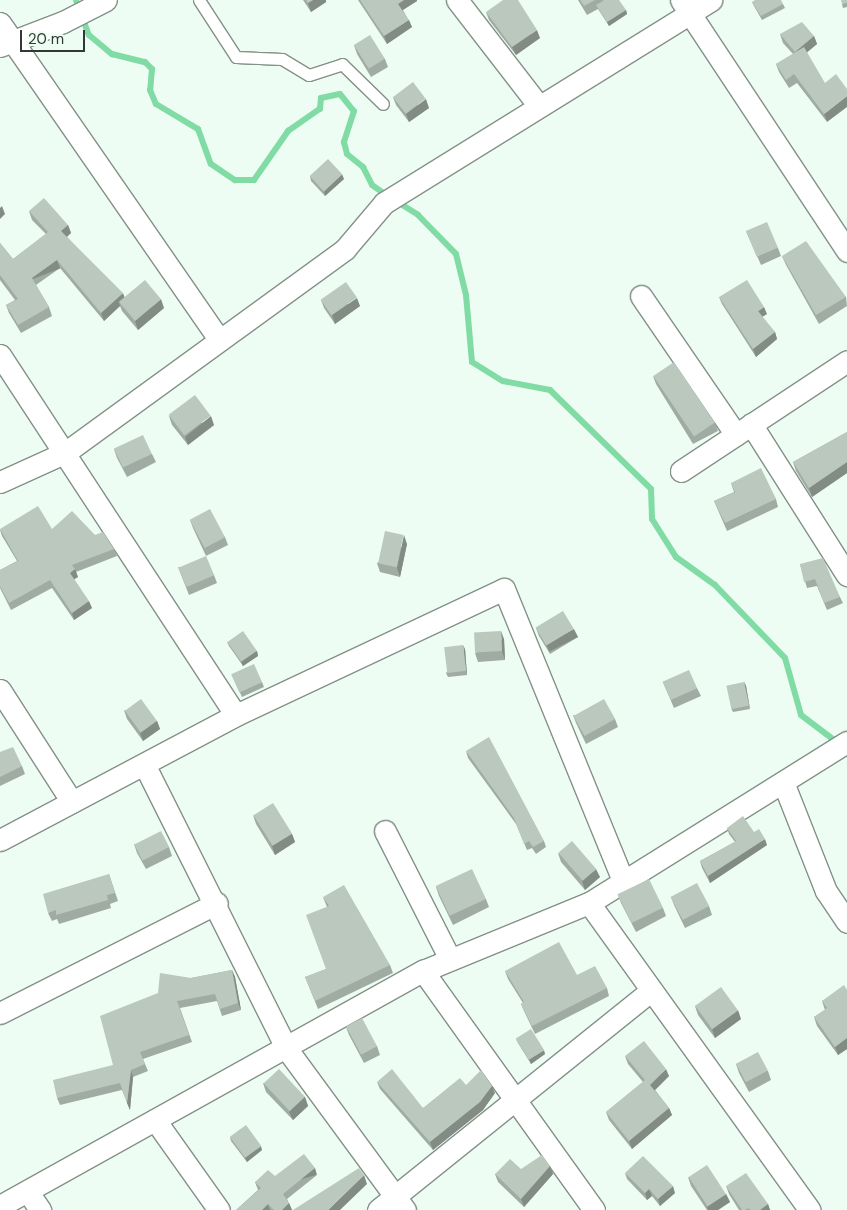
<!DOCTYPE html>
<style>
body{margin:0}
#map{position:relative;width:847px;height:1210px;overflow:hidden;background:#eefdf3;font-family:"DM Sans",sans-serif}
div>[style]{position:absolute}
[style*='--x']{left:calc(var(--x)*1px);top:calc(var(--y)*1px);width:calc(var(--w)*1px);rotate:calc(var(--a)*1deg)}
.stream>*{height:6px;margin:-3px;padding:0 3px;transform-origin:3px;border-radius:3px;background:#80dba4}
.roads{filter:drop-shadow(1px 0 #849188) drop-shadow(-1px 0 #849188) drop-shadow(0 1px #849188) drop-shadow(0 -1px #849188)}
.service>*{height:11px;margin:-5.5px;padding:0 5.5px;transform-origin:5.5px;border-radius:5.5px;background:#fff}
.minor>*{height:21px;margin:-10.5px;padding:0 10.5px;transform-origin:10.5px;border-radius:10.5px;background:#fff}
.wall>*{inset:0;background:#a0aca3}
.shaded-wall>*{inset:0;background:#828c85;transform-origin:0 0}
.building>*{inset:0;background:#bac8be;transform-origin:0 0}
span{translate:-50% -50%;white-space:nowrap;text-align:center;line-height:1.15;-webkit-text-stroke:4px #eefdf3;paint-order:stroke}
.scale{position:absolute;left:20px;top:30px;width:65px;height:22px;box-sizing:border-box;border:2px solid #323834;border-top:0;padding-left:6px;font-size:15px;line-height:18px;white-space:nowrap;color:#323834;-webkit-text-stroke:4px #eefdf3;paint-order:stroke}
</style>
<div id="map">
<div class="stream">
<i style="--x:76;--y:0;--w:37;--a:70"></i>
<i style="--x:89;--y:35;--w:30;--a:40"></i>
<i style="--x:112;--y:54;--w:34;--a:14"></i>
<i style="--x:145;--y:62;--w:10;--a:45"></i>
<i style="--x:152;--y:69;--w:21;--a:95"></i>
<i style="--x:150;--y:90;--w:15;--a:67"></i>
<i style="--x:156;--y:104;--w:49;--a:30.8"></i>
<i style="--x:198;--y:129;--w:37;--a:70"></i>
<i style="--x:211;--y:164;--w:29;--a:34"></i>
<i style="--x:235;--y:180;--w:19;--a:0"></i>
<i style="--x:254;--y:180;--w:60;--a:-55.2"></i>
<i style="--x:288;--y:131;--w:39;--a:-35"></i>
<i style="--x:320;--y:109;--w:11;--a:-85"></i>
<i style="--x:321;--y:98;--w:19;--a:-12"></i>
<i style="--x:340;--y:94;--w:22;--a:51"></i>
<i style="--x:354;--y:111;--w:33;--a:108"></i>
<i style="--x:344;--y:142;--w:12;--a:76"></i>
<i style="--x:347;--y:154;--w:21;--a:39"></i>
<i style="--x:363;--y:167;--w:20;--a:63"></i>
<i style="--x:372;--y:185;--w:19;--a:35"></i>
<i style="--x:396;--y:201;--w:26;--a:32"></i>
<i style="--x:418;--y:215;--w:54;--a:45.7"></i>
<i style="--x:456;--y:254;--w:42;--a:76.3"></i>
<i style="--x:466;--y:295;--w:67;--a:84.9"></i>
<i style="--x:472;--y:362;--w:36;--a:32"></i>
<i style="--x:503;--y:381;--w:48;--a:10.8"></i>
<i style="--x:550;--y:390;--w:141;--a:44.4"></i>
<i style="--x:651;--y:489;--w:30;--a:88"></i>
<i style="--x:652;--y:519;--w:45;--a:57.7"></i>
<i style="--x:676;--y:557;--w:48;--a:35.7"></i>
<i style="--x:715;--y:585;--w:101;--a:46.2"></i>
<i style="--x:785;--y:658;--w:59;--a:74.3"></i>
<i style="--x:801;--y:715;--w:46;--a:37.1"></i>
</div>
<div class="roads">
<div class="service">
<i style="--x:199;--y:0;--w:68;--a:57"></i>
<i style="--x:236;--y:57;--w:46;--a:2.5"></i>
<i style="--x:282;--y:59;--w:31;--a:31"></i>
<i style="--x:309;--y:75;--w:35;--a:-18"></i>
<i style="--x:342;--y:64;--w:57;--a:44.3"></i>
</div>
<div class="minor">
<i style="--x:457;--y:0;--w:134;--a:52.3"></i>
<i style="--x:681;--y:0;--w:301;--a:56.5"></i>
<i style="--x:0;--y:23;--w:383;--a:55.3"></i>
<i style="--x:0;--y:46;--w:67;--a:-20.9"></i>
<i style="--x:63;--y:22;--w:48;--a:-27.1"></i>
<i style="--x:641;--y:296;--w:168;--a:55.6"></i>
<i style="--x:0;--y:355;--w:430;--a:56.8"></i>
<i style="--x:751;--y:424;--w:179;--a:57.6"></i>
<i style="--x:681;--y:471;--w:199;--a:-33.5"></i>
<i style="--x:0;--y:482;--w:72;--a:-24.4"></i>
<i style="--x:66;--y:452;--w:345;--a:-36"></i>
<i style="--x:345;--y:249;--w:60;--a:-49.7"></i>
<i style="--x:384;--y:203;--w:385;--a:-31.8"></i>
<i style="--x:0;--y:690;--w:133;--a:57.3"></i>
<i style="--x:145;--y:766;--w:315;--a:63.4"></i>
<i style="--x:286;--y:1048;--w:201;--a:53.7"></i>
<i style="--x:783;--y:782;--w:117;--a:68.5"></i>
<i style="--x:826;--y:891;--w:37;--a:56"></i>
<i style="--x:385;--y:831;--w:144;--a:63.1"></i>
<i style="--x:0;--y:840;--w:267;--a:-27.9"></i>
<i style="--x:236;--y:715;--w:296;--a:-25.2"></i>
<i style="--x:504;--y:589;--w:314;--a:67.8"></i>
<i style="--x:589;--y:903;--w:378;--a:54.3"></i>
<i style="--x:423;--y:971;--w:294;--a:54.4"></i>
<i style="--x:0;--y:1013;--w:243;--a:-26.9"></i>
<i style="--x:155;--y:1120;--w:110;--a:54.6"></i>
<i style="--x:28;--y:1192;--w:22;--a:56"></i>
<i style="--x:0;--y:1206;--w:484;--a:-29.1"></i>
<i style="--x:423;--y:971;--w:179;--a:-22.3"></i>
<i style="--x:589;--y:903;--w:304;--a:-32"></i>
<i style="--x:378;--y:1210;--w:349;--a:-38.8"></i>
</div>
</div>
<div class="wall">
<i style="clip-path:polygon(303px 0,326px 0,326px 2px,311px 12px)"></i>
<i style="clip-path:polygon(358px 0,417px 0,417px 1px,403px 10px,412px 27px,387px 44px)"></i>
<i style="clip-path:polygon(578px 0,603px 0,626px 10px,627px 14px,609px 26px,598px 9px,587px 15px)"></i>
<i style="clip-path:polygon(847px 0,847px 7px,843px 8px,842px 4px)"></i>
<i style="clip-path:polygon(752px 2px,783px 4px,785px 8px,762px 20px,754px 6px)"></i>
<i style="clip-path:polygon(486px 12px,540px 38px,516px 55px,489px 20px)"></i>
<i style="clip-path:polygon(780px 34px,814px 36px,817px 44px,807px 52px,827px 122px,797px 83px,789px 88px,779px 72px,776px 64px,793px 54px,783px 43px)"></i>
<i style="clip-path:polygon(354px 45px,385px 59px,388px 67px,371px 77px,357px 54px)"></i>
<i style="clip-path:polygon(393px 97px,429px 108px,409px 122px,396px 105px)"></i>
<i style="clip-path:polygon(310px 176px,344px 179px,325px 196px,311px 181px)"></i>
<i style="clip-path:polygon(29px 211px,68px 225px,71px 233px,67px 237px,124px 298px,164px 308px,138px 330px,122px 311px,120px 306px,104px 321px,60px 268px,36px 285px,49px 307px,52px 316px,21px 333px,9px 313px,6px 305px,15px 300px,0 280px,0 243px,13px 259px,46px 234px,32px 220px)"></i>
<i style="clip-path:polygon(746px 231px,778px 248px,781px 256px,761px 265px)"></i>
<i style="clip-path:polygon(782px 256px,846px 297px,847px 306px,819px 324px,786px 265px)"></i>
<i style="clip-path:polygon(719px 297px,767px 314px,762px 317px,775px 332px,777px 339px,756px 357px,722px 304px)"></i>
<i style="clip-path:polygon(321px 300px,360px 306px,335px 324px,324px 308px)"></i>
<i style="clip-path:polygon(653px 376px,715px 423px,718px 431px,693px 444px,656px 384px)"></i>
<i style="clip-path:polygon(169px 416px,214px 425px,188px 445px,172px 425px)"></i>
<i style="clip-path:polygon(847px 432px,847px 473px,812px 497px,796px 471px,793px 462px)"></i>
<i style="clip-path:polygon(114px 449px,152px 454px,156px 462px,127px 477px,117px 458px)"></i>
<i style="clip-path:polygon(731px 483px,776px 499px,778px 507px,727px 531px,714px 501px,734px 492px)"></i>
<i style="clip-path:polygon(190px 520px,225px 537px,228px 545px,206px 556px,193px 528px)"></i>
<i style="clip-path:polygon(52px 529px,95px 535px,114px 549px,117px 556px,76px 572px,78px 577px,74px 579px,92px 608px,74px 620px,52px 588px,11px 610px,0 588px,0 570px,17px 561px,2px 536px,0 530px)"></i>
<i style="clip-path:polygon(407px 544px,400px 577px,380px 572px,377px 563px)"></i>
<i style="clip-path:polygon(800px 564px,840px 597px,843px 603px,827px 610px,817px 586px,807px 588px)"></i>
<i style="clip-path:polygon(178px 567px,214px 575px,217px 583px,189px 595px)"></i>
<i style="clip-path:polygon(536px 628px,578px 637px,550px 654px,539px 636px)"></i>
<i style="clip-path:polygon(504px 639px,505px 660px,478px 662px,475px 653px)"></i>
<i style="clip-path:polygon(227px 642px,257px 651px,258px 656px,243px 666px,229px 646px)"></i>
<i style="clip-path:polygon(465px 649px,467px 675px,448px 677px,446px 673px)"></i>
<i style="clip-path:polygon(232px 675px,262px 682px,264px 687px,242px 697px)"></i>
<i style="clip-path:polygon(663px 682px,697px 688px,701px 696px,674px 708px)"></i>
<i style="clip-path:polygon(744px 682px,746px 686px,750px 709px,733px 712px,731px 708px)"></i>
<i style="clip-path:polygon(124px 710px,157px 721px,160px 729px,143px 741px,127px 719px)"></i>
<i style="clip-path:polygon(573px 715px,615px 719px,618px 727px,586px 744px,576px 723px)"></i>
<i style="clip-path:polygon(466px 751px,544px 841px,546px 847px,536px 854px,532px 848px,527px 850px,516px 824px,468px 758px)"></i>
<i style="clip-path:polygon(0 752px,22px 766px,25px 774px,0 786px)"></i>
<i style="clip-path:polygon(253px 815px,292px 834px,295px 842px,275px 855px,256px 824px)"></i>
<i style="clip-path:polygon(727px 828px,754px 832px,767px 845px,710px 883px,702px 868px,700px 861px,735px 842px,729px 834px)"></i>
<i style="clip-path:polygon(134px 844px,169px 847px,172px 856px,146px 869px,137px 853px)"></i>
<i style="clip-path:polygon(558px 853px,600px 877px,585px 890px,561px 862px)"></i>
<i style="clip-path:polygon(109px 874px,118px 901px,110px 904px,111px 908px,59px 924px,57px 919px,52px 921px,48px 913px)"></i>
<i style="clip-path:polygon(436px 887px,486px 899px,489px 907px,453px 925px,439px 896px)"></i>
<i style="clip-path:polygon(618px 895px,663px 908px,666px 916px,636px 932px,621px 903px)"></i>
<i style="clip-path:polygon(323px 897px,390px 965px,393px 973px,318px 1009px,305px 977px,326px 969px,327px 907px)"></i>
<i style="clip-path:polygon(671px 897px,709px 906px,712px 915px,685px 928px,674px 905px)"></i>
<i style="clip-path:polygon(232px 970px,235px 977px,241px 1010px,222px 1016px,217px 1001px,180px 1008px,192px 1042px,143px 1059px,148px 1071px,133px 1077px,130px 1110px,122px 1090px,60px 1105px,57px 1098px,113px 1065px,158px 993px,191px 978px)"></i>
<i style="clip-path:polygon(505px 971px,577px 975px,607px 988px,609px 996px,535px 1034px,524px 1011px,521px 1004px,523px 1003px,508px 979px)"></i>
<i style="clip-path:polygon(847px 990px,847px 1049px,838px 1055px,817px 1026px,814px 1017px,825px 1010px,822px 1001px)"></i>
<i style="clip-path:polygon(695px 1006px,741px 1019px,715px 1038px,698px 1015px)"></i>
<i style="clip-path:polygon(346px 1027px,377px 1046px,380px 1055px,364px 1063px,349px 1035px)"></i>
<i style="clip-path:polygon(516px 1039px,545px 1054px,531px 1064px,518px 1043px)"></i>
<i style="clip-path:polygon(625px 1056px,669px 1076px,655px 1090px,669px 1108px,672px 1115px,632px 1149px,609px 1120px,606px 1112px,643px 1082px,628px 1064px)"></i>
<i style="clip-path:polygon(736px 1064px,768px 1071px,771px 1080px,749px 1092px,739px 1073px)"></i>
<i style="clip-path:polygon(377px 1082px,423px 1108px,466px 1085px,495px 1093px,483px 1110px,433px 1150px,380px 1089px)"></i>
<i style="clip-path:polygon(263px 1083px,305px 1097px,308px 1106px,293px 1120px,266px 1092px)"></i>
<i style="clip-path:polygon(230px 1137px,262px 1150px,247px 1162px,231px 1141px)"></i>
<i style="clip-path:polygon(550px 1166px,553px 1174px,524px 1207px,498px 1182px,495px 1174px,521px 1169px)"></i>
<i style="clip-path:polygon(625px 1173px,675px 1193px,660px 1206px,652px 1196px,647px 1200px,627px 1179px)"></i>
<i style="clip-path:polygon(317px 1175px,287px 1199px,292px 1210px,236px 1210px,258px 1190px,255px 1182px,275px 1176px)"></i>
<i style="clip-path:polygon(688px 1177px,726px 1194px,730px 1202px,718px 1210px,707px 1210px,691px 1186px)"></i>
<i style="clip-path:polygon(726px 1186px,768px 1204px,770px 1210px,739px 1210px,729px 1194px)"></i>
</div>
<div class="shaded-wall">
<i style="clip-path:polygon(313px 0,326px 0,326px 2px,311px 12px,308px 3px)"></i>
<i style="clip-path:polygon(404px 0,417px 0,417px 1px,401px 11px,398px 4px)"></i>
<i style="clip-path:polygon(626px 10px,627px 14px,609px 26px,607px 22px)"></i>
<i style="clip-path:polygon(409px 20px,412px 27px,387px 44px,384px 36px)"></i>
<i style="clip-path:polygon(537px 30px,540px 38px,516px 55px,512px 47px)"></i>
<i style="clip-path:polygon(814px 36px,817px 44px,798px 60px,795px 52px)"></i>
<i style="clip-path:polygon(847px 96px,847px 107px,827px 122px,824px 114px)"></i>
<i style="clip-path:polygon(426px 99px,429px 108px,409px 122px,406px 114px)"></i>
<i style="clip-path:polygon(342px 174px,344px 179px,325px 196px,324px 191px)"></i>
<i style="clip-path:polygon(2px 206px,5px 214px,0 219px,0 208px)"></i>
<i style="clip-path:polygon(68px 225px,71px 233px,64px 239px,61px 231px)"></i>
<i style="left:57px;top:260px;width:9px;height:31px;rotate:69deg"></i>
<i style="clip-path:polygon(123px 293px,126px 301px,119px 302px,120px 306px,104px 321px,101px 313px)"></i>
<i style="clip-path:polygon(357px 298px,360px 306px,335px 324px,332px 315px)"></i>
<i style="clip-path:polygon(161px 299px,164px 308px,138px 330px,135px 321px)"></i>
<i style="clip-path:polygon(764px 307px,767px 314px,760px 318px,758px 311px)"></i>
<i style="clip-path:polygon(775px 332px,777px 339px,756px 357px,753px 349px)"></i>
<i style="clip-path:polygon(211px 416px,214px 425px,188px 445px,185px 437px)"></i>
<i style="clip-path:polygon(847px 462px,847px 473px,812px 497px,809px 488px)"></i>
<i style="clip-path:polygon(404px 535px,407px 544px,400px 577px,397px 568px)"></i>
<i style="clip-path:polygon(75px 569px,78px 577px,73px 580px,70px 573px)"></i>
<i style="clip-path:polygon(89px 601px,92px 608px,74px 620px,72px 613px)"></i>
<i style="left:574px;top:629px;width:9px;height:32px;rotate:63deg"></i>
<i style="clip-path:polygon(501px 631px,504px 639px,505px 660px,502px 651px)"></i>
<i style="clip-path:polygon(463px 645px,465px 649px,467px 675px,466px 671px)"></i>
<i style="clip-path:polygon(257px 651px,258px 656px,243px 666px,241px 662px)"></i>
<i style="clip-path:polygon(744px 682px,746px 686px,750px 709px,749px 705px)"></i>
<i style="clip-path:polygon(157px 721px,160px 729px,143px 741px,140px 733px)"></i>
<i style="clip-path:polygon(292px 834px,295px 842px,275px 855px,272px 846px)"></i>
<i style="clip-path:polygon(765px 839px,767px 845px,710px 883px,708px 876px)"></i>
<i style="clip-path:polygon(596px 869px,600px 877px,585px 890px,582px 881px)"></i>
<i style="clip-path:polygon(232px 970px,235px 977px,241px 1010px,238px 1003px)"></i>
<i style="clip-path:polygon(738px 1010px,741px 1019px,715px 1038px,712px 1029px)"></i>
<i style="clip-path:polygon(847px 1038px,847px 1049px,838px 1055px,835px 1047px)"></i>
<i style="clip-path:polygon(544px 1050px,545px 1054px,531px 1064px,529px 1059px)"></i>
<i style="clip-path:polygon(666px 1069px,669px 1076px,653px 1092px,650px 1085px)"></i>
<i style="clip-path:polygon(131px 1070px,133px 1077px,130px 1110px,127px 1103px)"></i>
<i style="clip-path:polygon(492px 1086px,495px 1093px,483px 1110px,433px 1150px,430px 1142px)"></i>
<i style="clip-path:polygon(305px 1097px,308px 1106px,293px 1120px,289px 1112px)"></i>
<i style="clip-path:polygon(669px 1108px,672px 1115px,632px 1149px,629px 1141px)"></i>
<i style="clip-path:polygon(261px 1146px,262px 1150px,247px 1162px,245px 1158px)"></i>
<i style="clip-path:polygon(550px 1166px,553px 1174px,524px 1207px,521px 1199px)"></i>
<i style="left:315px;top:1168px;width:7px;height:41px;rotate:74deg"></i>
<i style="clip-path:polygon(364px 1175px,367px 1184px,340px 1210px,328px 1210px)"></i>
<i style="clip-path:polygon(673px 1186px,675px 1193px,660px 1206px,658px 1199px)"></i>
<i style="clip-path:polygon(649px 1189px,652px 1196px,647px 1200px,645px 1193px)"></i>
<i style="clip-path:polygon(726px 1194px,730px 1202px,718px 1210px,708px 1210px,707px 1207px)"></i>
<i style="clip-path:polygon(289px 1203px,292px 1210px,282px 1210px)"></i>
<i style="clip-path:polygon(268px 1204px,270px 1210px,262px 1210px)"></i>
<i style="clip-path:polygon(768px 1204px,770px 1210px,760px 1210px)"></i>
</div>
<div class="building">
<i style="clip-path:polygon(306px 0,313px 0,308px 3px)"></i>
<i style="clip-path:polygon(360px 0,404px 0,398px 4px,409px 20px,384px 36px)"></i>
<i style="clip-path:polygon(503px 0,518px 0,537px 30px,512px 47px,486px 12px)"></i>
<i style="clip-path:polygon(580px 0,595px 0,584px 6px)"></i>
<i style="clip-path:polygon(605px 0,619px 0,626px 10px,607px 22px,596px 5px)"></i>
<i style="clip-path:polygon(755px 0,781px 0,783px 4px,761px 16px,752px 2px)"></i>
<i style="clip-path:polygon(841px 0,847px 0,847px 3px,842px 4px)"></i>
<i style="clip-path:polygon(802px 22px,814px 36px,795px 52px,780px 34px)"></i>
<i style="left:370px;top:35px;width:28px;height:19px;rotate:58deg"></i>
<i style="clip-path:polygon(804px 47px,825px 83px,836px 74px,847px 89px,847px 96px,824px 114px,794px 74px,786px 80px,776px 64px)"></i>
<i style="left:413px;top:82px;width:21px;height:25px;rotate:53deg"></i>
<i style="left:328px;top:159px;width:21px;height:25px;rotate:47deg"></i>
<i style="clip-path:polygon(44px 198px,68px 225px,61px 231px,123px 293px,101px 313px,57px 260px,32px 278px,49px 307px,18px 325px,6px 305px,18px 299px,0 275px,0 243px,13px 259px,48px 232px,29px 211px)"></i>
<i style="left:767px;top:222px;width:28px;height:23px;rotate:67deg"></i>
<i style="clip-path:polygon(806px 241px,846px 297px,816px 315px,782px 256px)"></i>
<i style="left:145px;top:280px;width:25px;height:34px;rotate:50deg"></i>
<i style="clip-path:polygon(747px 280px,764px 307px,758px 311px,775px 332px,753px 349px,719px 297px)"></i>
<i style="left:346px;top:282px;width:19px;height:31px;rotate:55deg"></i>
<i style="left:674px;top:362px;width:73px;height:25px;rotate:56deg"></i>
<i style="left:195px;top:395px;width:26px;height:33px;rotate:53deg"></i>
<i style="clip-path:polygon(847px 432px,847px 462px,809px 488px,793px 462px)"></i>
<i style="left:143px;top:435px;width:21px;height:32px;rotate:65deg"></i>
<i style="clip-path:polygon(761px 468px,776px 499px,725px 523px,714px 501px,735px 492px,731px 483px)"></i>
<i style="clip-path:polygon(38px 506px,52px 529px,72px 511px,95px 535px,103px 532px,114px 549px,72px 565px,75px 569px,70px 573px,89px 601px,72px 613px,50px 580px,9px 603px,0 586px,0 570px,18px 561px,0 529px)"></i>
<i style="left:210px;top:509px;width:32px;height:23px;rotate:62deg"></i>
<i style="left:385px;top:531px;width:19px;height:33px;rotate:12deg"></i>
<i style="left:206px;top:556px;width:21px;height:30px;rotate:67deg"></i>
<i style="clip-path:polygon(823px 558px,840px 597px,824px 603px,815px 579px,804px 582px,800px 564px)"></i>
<i style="left:563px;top:611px;width:21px;height:32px;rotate:59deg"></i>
<i style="left:243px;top:631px;width:24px;height:19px;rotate:55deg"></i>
<i style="left:501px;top:631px;width:20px;height:27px;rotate:87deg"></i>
<i style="left:463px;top:645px;width:26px;height:19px;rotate:83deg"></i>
<i style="left:254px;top:664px;width:20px;height:25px;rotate:66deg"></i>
<i style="left:689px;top:670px;width:20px;height:29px;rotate:66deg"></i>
<i style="left:744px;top:682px;width:24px;height:18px;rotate:78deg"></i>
<i style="left:141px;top:699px;width:27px;height:20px;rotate:54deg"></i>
<i style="left:604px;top:699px;width:23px;height:35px;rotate:61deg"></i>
<i style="clip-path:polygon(489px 737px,544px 841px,533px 847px,529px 841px,524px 844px,514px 818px,466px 751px)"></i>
<i style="clip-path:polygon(13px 747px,22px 766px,0 777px,0 752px)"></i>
<i style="left:273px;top:803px;width:36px;height:23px;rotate:58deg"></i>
<i style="clip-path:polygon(743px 816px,754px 832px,759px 829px,765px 839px,708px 876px,700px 861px,736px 841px,727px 828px)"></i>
<i style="left:161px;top:831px;width:18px;height:30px;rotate:63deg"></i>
<i style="left:572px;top:841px;width:37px;height:18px;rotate:49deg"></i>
<i style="left:472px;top:869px;width:33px;height:40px;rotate:65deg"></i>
<i style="clip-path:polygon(109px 874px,115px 893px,107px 895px,108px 900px,56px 915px,56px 910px,48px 913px,43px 894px)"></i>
<i style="left:649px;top:879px;width:32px;height:35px;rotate:64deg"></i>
<i style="left:697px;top:883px;width:26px;height:30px;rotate:62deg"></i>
<i style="clip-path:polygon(344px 885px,390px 965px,315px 1001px,305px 977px,326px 969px,306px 915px,329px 906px,323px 897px)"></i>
<i style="clip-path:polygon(559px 942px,577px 975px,595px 966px,607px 988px,532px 1026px,521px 1004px,524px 1002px,505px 971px)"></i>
<i style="clip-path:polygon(232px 970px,238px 1003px,220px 1009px,215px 994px,177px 1001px,189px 1035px,140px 1052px,145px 1064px,131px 1070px,127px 1103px,120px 1083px,57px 1098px,53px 1080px,113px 1065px,100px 1016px,158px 993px,160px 973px,191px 978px)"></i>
<i style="clip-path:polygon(844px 985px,847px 990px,847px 1038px,835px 1047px,814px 1017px,827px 1008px,822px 1001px)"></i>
<i style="left:721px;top:987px;width:29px;height:32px;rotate:54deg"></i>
<i style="left:362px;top:1018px;width:32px;height:18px;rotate:62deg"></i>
<i style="left:531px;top:1029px;width:25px;height:18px;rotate:58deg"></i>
<i style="clip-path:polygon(644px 1041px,666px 1069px,650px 1085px,669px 1108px,629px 1141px,606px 1112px,645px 1080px,625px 1056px)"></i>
<i style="left:758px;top:1052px;width:21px;height:25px;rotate:62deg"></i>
<i style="left:279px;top:1069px;width:38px;height:21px;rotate:47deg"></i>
<i style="clip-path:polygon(392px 1069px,423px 1108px,460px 1078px,466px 1085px,481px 1070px,492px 1086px,480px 1102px,430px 1142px,377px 1082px)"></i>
<i style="left:246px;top:1125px;width:26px;height:20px;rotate:54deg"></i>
<i style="clip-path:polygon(304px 1154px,315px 1168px,283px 1194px,289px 1203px,282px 1210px,274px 1210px,268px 1204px,262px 1210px,236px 1210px,261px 1188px,255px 1182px,268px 1170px,275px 1176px)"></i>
<i style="clip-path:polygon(542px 1155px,550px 1166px,521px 1199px,495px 1174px,510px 1159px,521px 1169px)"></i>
<i style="clip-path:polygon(643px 1156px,673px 1186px,658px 1199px,649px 1189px,645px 1193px,625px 1173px)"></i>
<i style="left:707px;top:1165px;width:35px;height:22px;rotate:57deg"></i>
<i style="clip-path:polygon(359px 1168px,364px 1175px,328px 1210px,293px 1210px)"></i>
<i style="clip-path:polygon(746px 1173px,768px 1204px,760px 1210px,750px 1210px,749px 1208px,745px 1210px,742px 1210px,726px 1186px)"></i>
</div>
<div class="scale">20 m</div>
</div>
